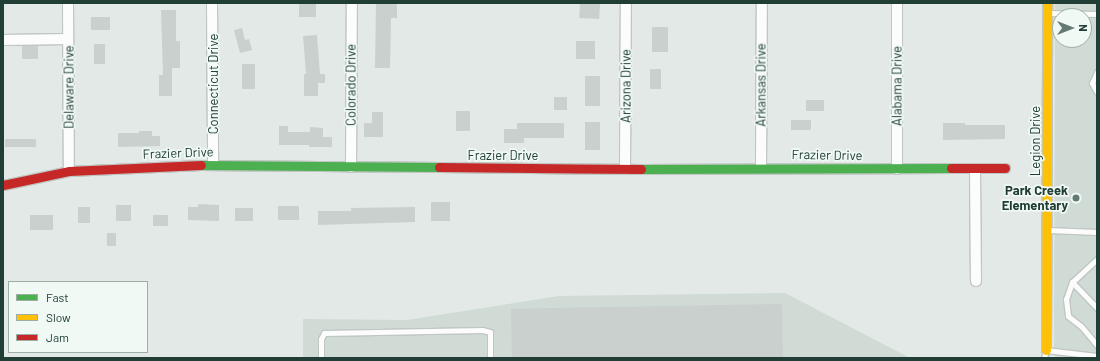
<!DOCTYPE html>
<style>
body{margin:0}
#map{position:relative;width:1100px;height:361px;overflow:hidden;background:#e3e9e6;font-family:Barlow,sans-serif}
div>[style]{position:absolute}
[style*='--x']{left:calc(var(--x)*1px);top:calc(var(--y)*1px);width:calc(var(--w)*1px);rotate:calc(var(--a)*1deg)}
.built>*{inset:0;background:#d0dbd6}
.building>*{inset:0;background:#cad0ce;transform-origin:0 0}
.roads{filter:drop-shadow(1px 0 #c0c6c3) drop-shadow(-1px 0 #c0c6c3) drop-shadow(0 1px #c0c6c3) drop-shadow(0 -1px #c0c6c3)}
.lane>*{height:5px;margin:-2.5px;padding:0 2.5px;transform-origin:2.5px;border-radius:2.5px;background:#fbfcfb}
.street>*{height:10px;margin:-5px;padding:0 5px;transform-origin:5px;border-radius:5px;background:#fbfcfb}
.fast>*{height:9px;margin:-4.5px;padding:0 4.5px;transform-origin:4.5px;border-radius:4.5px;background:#4caf50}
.slow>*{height:9px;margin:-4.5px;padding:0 4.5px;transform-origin:4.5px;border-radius:4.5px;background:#ffc107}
.jam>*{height:9px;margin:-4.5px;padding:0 4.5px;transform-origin:4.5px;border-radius:4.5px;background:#c62828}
.dots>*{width:11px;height:11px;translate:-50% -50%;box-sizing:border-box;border:2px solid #f1f9f5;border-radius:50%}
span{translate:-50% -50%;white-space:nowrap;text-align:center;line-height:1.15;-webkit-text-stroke:3.5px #f1f9f5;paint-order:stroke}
.street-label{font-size:13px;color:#203e36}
.poi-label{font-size:13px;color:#203e36;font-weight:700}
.right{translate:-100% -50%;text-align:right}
.frame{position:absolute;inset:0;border:4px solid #203e36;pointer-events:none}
.legend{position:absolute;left:8px;top:281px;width:140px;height:72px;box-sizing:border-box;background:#f1f9f5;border:1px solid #9daea9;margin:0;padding:5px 7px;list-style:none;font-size:12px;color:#203e36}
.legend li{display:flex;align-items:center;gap:8px;height:20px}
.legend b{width:20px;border:1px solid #9daea9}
.north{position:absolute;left:1052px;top:8px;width:40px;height:40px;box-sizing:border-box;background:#f1f9f5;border:1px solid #9daea9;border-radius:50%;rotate:90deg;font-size:11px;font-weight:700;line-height:16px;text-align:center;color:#203e36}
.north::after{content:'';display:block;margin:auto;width:14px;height:18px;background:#647a74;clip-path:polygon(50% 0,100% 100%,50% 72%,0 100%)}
</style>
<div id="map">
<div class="built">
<i style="clip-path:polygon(evenodd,1055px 3px,1097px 3px,1097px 358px,1061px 358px,1054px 356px,1055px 3px,1060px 16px,1084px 16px,1084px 40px,1060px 40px,1060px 16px)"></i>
<i style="clip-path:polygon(785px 293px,910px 358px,303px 358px,303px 319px,407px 320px,559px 296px)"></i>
</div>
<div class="building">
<i style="left:299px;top:3px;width:17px;height:14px"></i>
<i style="clip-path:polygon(376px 3px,397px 3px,397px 18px,391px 18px,390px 68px,375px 68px)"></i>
<i style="left:580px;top:3px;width:20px;height:15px;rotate:3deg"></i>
<i style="clip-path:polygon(161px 10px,176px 10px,176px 41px,180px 41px,180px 68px,172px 68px,172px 96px,159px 96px,159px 75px,163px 75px)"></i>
<i style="left:91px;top:17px;width:19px;height:13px"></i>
<i style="left:652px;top:27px;width:16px;height:25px"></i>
<i style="clip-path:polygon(242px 28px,245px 40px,249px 39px,252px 50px,240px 53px,234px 30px)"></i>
<i style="clip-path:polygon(317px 35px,320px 74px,325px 74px,325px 83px,318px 83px,318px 96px,304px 96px,304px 74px,306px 74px,303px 36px)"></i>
<i style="left:576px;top:41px;width:19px;height:18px"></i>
<i style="left:94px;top:44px;width:11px;height:20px"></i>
<i style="left:22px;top:46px;width:16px;height:13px"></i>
<i style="left:242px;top:64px;width:13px;height:25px"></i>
<i style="left:650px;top:69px;width:11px;height:20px"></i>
<i style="left:585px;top:76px;width:15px;height:30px"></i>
<i style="left:554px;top:97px;width:13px;height:13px"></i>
<i style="left:806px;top:100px;width:18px;height:11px"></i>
<i style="left:456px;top:111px;width:14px;height:20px"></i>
<i style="clip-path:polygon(372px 112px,383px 112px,383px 137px,364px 137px,364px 123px,372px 123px)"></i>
<i style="left:791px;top:120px;width:20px;height:10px"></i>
<i style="left:585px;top:122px;width:15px;height:28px"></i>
<i style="clip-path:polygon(517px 123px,564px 123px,564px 138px,524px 138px,524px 143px,504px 143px,504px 129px,517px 129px)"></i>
<i style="clip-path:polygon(943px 123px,965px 123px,965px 125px,1005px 125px,1005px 139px,943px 140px)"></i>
<i style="clip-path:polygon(279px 126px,288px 126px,288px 132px,310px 132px,310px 127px,323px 128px,323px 137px,332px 137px,332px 147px,309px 147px,309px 145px,279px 145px)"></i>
<i style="clip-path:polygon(139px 131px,152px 131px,152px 136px,160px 136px,160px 146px,118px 147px,118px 133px,139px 133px)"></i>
<i style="left:5px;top:139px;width:31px;height:8px"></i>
<i style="left:431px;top:202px;width:19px;height:19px"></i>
<i style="clip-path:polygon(198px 204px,219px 205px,219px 221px,188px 220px,188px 207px,198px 207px)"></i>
<i style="left:116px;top:205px;width:15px;height:16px"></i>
<i style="left:278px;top:206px;width:21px;height:14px"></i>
<i style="left:78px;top:207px;width:12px;height:16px"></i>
<i style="clip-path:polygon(415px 207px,415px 222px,318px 225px,318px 211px,351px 211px,351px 208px)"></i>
<i style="left:235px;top:208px;width:18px;height:13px"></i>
<i style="left:30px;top:215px;width:23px;height:15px"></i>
<i style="left:153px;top:215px;width:15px;height:11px"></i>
<i style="left:107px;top:233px;width:9px;height:13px"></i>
<i style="left:782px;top:304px;width:54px;height:271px;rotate:89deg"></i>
</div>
<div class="roads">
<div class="lane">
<i style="--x:1048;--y:13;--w:49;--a:1.2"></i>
<i style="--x:1097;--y:72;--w:12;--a:114"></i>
<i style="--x:1092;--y:83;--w:10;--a:61"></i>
<i style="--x:1048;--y:230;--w:49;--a:2.3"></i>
<i style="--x:1097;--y:259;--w:34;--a:137"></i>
<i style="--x:1072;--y:282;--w:18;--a:109"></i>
<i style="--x:1066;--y:299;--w:17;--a:83"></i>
<i style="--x:1068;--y:316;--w:16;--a:38"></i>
<i style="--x:1081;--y:326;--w:25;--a:50"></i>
<i style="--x:1072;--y:282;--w:36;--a:46"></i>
<i style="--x:321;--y:358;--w:19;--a:-90"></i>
<i style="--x:321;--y:339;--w:7;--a:-63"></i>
<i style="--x:324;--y:333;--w:158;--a:-1.1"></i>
<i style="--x:482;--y:330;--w:8;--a:14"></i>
<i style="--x:490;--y:332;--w:26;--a:90"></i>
<i style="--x:1044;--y:358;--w:8;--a:-76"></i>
<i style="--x:1046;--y:350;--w:51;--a:6.7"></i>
</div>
<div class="street">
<i style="--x:68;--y:3;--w:168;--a:89.7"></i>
<i style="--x:212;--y:3;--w:161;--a:89.6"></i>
<i style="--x:3;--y:40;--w:65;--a:-0.9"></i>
<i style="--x:351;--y:167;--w:164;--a:-89.7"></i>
<i style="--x:761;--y:167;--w:164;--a:-89.7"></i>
<i style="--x:625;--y:169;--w:166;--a:-89.7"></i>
<i style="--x:897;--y:169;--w:166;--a:-90"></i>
<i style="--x:975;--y:169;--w:112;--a:89.5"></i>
</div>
<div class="fast">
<i style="--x:201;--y:165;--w:238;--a:0.5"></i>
<i style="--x:641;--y:169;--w:310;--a:-0.2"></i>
</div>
<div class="slow">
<i style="--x:1046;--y:350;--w:347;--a:-89.8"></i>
</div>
<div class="jam">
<i style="--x:439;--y:167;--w:202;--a:0.6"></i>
<i style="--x:951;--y:168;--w:54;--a:0"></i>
<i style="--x:3;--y:185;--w:67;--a:-12"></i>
<i style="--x:69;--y:171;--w:132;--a:-2.6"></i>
</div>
</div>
<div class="dots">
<i style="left:1076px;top:198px;background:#647a74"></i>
</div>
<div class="street-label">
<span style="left:213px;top:84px;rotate:-90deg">Connecticut Drive</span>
<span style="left:351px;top:85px;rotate:-90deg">Colorado Drive</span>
<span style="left:761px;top:85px;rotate:-90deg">Arkansas Drive</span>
<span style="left:626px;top:86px;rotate:-90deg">Arizona Drive</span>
<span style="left:897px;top:86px;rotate:-90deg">Alabama Drive</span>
<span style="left:69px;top:87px;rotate:-90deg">Delaware Drive</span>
<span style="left:1035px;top:141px;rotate:-90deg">Legion Drive</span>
<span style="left:178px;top:153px;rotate:-2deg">Frazier Drive</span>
<span style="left:503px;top:155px">Frazier Drive</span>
<span style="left:827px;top:155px;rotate:1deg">Frazier Drive</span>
</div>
<div class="poi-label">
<span class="right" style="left:1068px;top:198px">Park Creek<br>Elementary</span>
</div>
<div class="frame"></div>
<ul class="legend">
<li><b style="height:5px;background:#4caf50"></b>Fast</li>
<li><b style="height:5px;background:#ffc107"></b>Slow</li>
<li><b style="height:5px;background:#c62828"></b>Jam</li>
</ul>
<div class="north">N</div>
</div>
